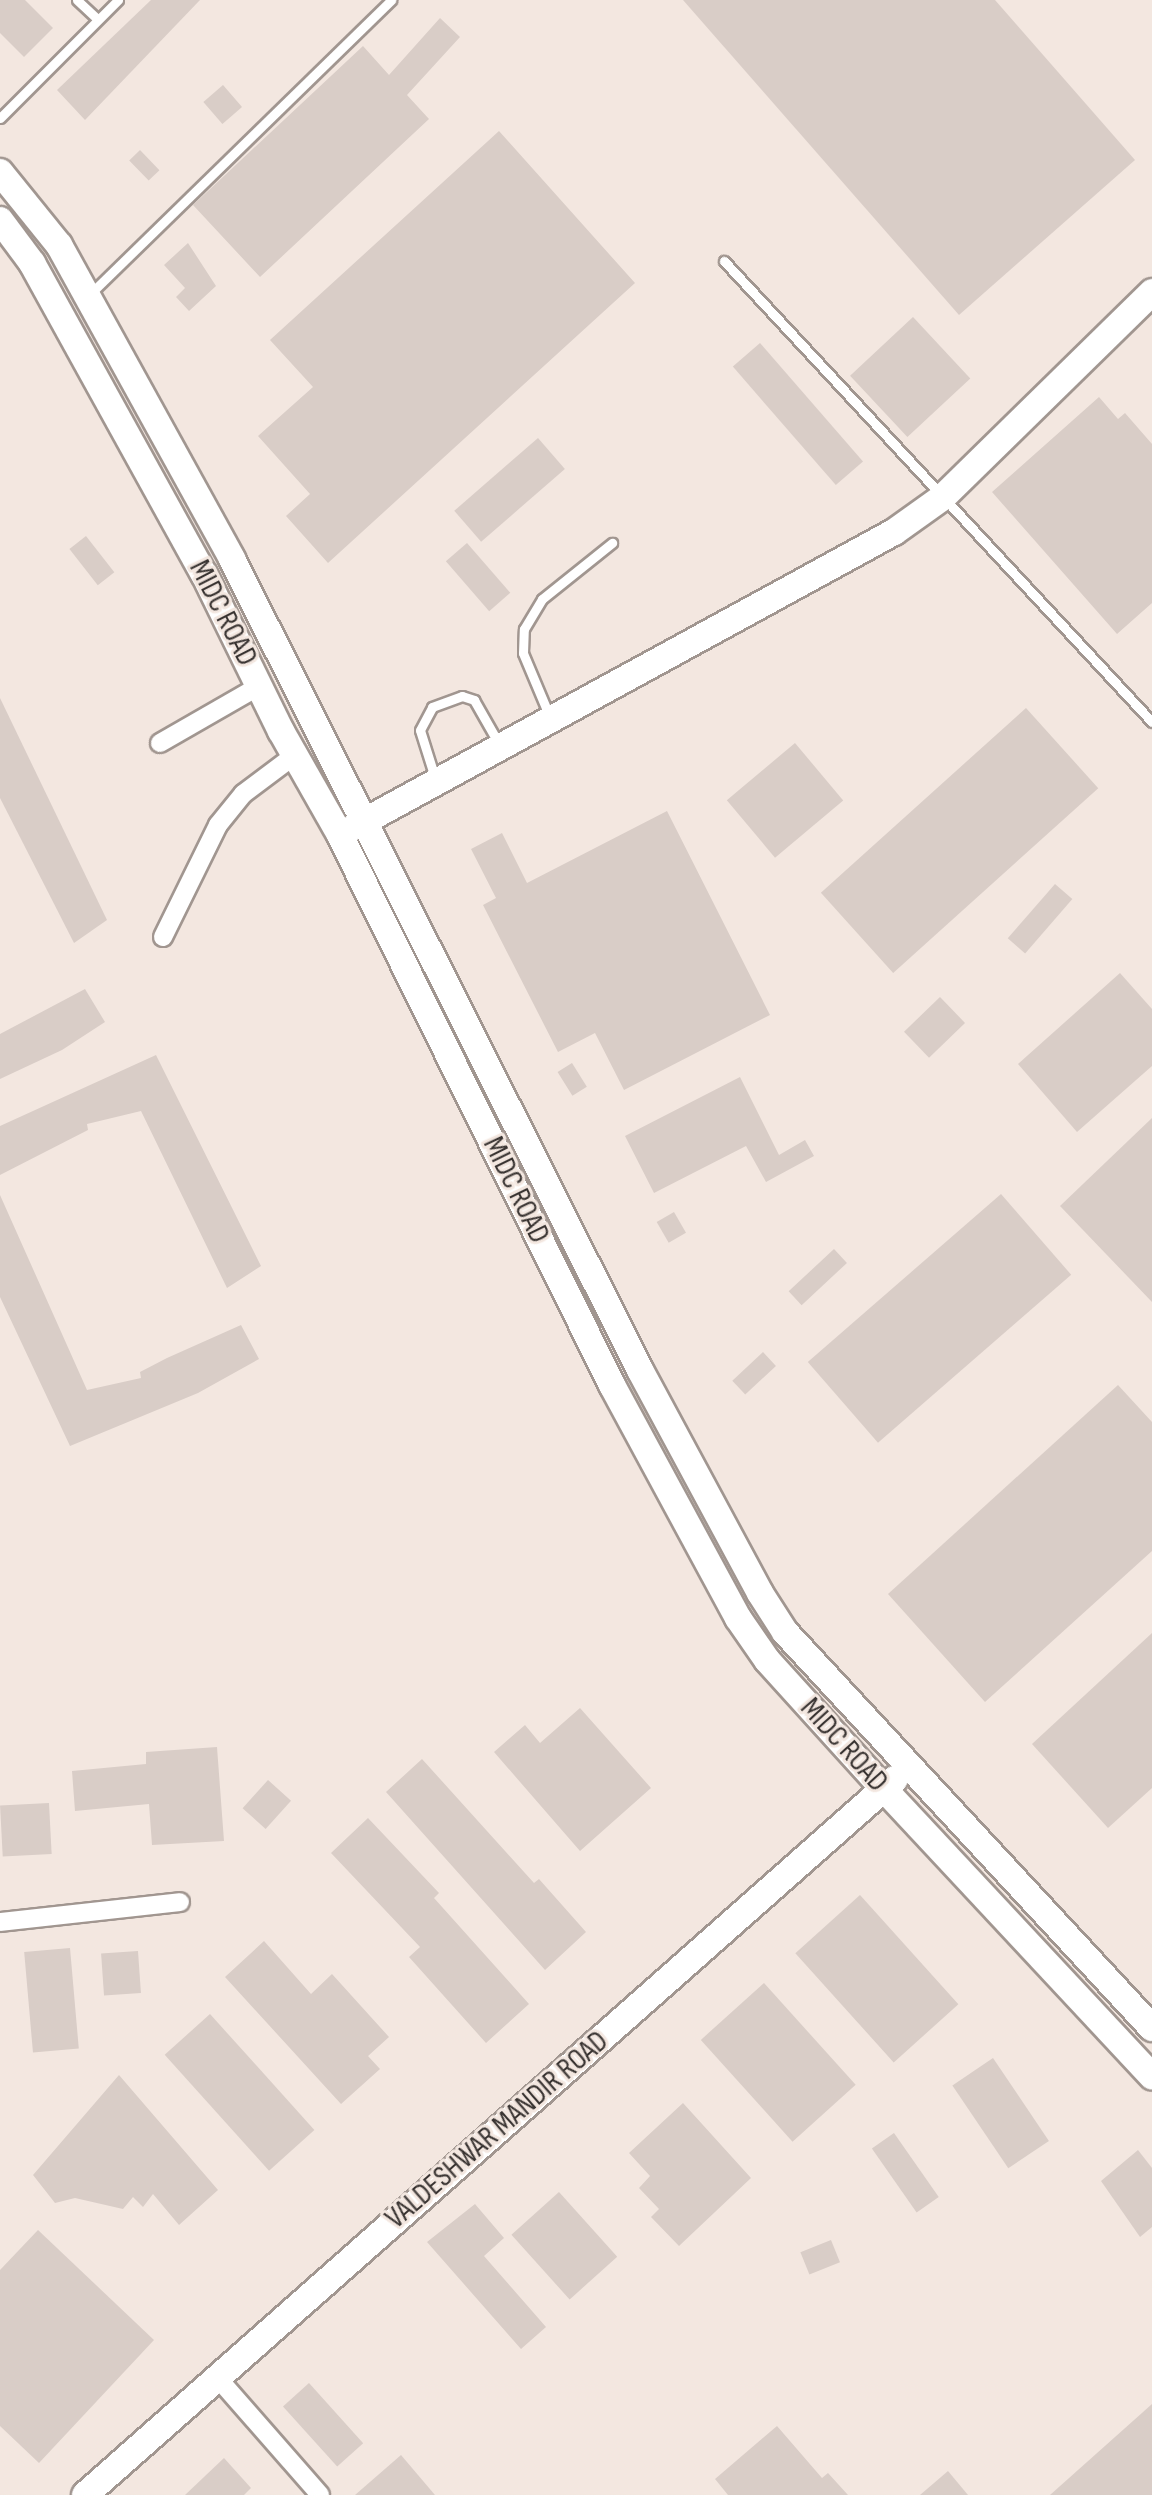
<!DOCTYPE html>
<style>
body{margin:0}
#map{position:relative;width:1152px;height:2495px;overflow:hidden;background:#f3e7e0;font-family:"Sofia Sans Condensed",sans-serif}
div>[style]{position:absolute}
[style*='--x']{left:calc(var(--x)*1px);top:calc(var(--y)*1px);width:calc(var(--w)*1px);rotate:calc(var(--a)*1deg)}
.building>*{inset:0;background:#d9cdc7;transform-origin:0 0}
.roads{filter:drop-shadow(2px 0 #a19690) drop-shadow(-2px 0 #a19690) drop-shadow(0 2px #a19690) drop-shadow(0 -2px #a19690)}
.lane>*{height:9px;margin:-4.5px;padding:0 4.5px;transform-origin:4.5px;border-radius:4.5px;background:#fff}
.street>*{height:18px;margin:-9px;padding:0 9px;transform-origin:9px;border-radius:9px;background:#fff}
.secondary>*{height:26px;margin:-13px;padding:0 13px;transform-origin:13px;border-radius:13px;background:#fff}
span{translate:-50% -50%;white-space:nowrap;text-align:center;line-height:1.15;-webkit-text-stroke:6px #f3e7e0;paint-order:stroke}
.street-label{font-size:30px;color:#383331}
</style>
<div id="map">
<div class="building">
<i style="clip-path:polygon(0 0,25px 0,53px 28px,24px 57px,0 33px)"></i>
<i style="clip-path:polygon(151px 0,200px 0,85px 120px,57px 90px)"></i>
<i style="clip-path:polygon(683px 0,995px 0,1135px 160px,959px 315px)"></i>
<i style="clip-path:polygon(440px 18px,460px 37px,407px 95px,429px 119px,260px 277px,193px 205px,363px 46px,389px 75px)"></i>
<i style="left:223px;top:85px;width:29px;height:26px;rotate:49deg"></i>
<i style="clip-path:polygon(499px 131px,635px 283px,328px 563px,286px 516px,310px 494px,258px 436px,313px 387px,270px 340px)"></i>
<i style="left:140px;top:150px;width:28px;height:15px;rotate:46deg"></i>
<i style="clip-path:polygon(188px 243px,216px 286px,189px 311px,176px 297px,185px 288px,164px 265px)"></i>
<i style="left:913px;top:317px;width:84px;height:86px;rotate:47deg"></i>
<i style="left:760px;top:343px;width:157px;height:36px;rotate:49deg"></i>
<i style="clip-path:polygon(1099px 397px,1118px 419px,1125px 413px,1152px 444px,1152px 603px,1117px 634px,992px 492px)"></i>
<i style="left:538px;top:438px;width:41px;height:111px;rotate:49deg"></i>
<i style="left:86px;top:536px;width:46px;height:21px;rotate:52deg"></i>
<i style="left:467px;top:543px;width:66px;height:28px;rotate:49deg"></i>
<i style="clip-path:polygon(0 698px,107px 920px,74px 943px,0 798px)"></i>
<i style="left:1026px;top:708px;width:108px;height:276px;rotate:48deg"></i>
<i style="left:795px;top:743px;width:75px;height:89px;rotate:50deg"></i>
<i style="clip-path:polygon(667px 811px,770px 1015px,624px 1090px,595px 1033px,558px 1052px,483px 905px,496px 898px,471px 849px,502px 833px,527px 883px)"></i>
<i style="left:1055px;top:884px;width:23px;height:72px;rotate:41deg"></i>
<i style="clip-path:polygon(1120px 973px,1152px 1009px,1152px 1066px,1077px 1132px,1018px 1064px)"></i>
<i style="clip-path:polygon(85px 989px,105px 1022px,62px 1050px,0 1079px,0 1034px)"></i>
<i style="left:940px;top:997px;width:36px;height:50px;rotate:46deg"></i>
<i style="clip-path:polygon(156px 1055px,261px 1266px,227px 1288px,141px 1111px,87px 1124px,88px 1130px,0 1175px,0 1126px)"></i>
<i style="left:572px;top:1063px;width:28px;height:17px;rotate:58deg"></i>
<i style="clip-path:polygon(740px 1077px,779px 1155px,805px 1140px,814px 1156px,766px 1182px,746px 1146px,654px 1193px,625px 1136px)"></i>
<i style="clip-path:polygon(1152px 1118px,1152px 1302px,1060px 1206px)"></i>
<i style="left:1001px;top:1194px;width:107px;height:256px;rotate:49deg"></i>
<i style="clip-path:polygon(0 1195px,87px 1390px,141px 1378px,140px 1372px,167px 1358px,241px 1325px,259px 1359px,198px 1393px,70px 1446px,0 1297px)"></i>
<i style="left:674px;top:1212px;width:24px;height:20px;rotate:60deg"></i>
<i style="left:834px;top:1249px;width:19px;height:62px;rotate:47deg"></i>
<i style="left:763px;top:1352px;width:19px;height:42px;rotate:47deg"></i>
<i style="clip-path:polygon(1118px 1385px,1152px 1422px,1152px 1551px,985px 1702px,888px 1594px)"></i>
<i style="clip-path:polygon(1152px 1633px,1152px 1788px,1108px 1828px,1032px 1744px)"></i>
<i style="clip-path:polygon(580px 1708px,651px 1788px,580px 1851px,494px 1752px,525px 1725px,540px 1743px)"></i>
<i style="clip-path:polygon(217px 1747px,224px 1841px,152px 1845px,149px 1804px,75px 1811px,72px 1771px,146px 1764px,146px 1752px)"></i>
<i style="clip-path:polygon(422px 1759px,534px 1883px,539px 1879px,586px 1932px,545px 1970px,386px 1792px)"></i>
<i style="left:268px;top:1780px;width:31px;height:38px;rotate:42deg"></i>
<i style="left:49px;top:1803px;width:51px;height:49px;rotate:87deg"></i>
<i style="clip-path:polygon(368px 1818px,439px 1893px,434px 1898px,529px 2004px,486px 2043px,409px 1957px,420px 1947px,331px 1853px)"></i>
<i style="left:860px;top:1895px;width:147px;height:87px;rotate:48deg"></i>
<i style="clip-path:polygon(264px 1941px,311px 1994px,332px 1974px,389px 2037px,368px 2056px,380px 2069px,341px 2104px,225px 1977px)"></i>
<i style="left:70px;top:1948px;width:101px;height:46px;rotate:85deg"></i>
<i style="left:138px;top:1951px;width:42px;height:37px;rotate:86deg"></i>
<i style="left:764px;top:1983px;width:137px;height:85px;rotate:48deg"></i>
<i style="left:210px;top:2014px;width:156px;height:61px;rotate:48deg"></i>
<i style="left:993px;top:2058px;width:100px;height:49px;rotate:56deg"></i>
<i style="clip-path:polygon(119px 2075px,218px 2190px,179px 2225px,153px 2194px,143px 2207px,133px 2197px,123px 2209px,75px 2198px,55px 2203px,33px 2175px)"></i>
<i style="clip-path:polygon(683px 2103px,751px 2178px,679px 2246px,651px 2217px,659px 2209px,639px 2188px,650px 2176px,629px 2153px)"></i>
<i style="left:894px;top:2133px;width:78px;height:27px;rotate:55deg"></i>
<i style="clip-path:polygon(1138px 2150px,1152px 2168px,1152px 2227px,1140px 2237px,1101px 2181px)"></i>
<i style="left:559px;top:2192px;width:87px;height:64px;rotate:48deg"></i>
<i style="clip-path:polygon(475px 2204px,504px 2238px,484px 2256px,546px 2327px,521px 2349px,427px 2242px)"></i>
<i style="clip-path:polygon(38px 2230px,154px 2340px,39px 2463px,0 2426px,0 2270px)"></i>
<i style="left:831px;top:2240px;width:24px;height:33px;rotate:68deg"></i>
<i style="left:309px;top:2383px;width:81px;height:35px;rotate:48deg"></i>
<i style="clip-path:polygon(1152px 2404px,1152px 2495px,1050px 2495px)"></i>
<i style="clip-path:polygon(777px 2426px,822px 2478px,828px 2473px,848px 2495px,728px 2495px,715px 2479px)"></i>
<i style="clip-path:polygon(401px 2455px,435px 2495px,355px 2495px)"></i>
<i style="clip-path:polygon(224px 2458px,251px 2488px,244px 2495px,185px 2495px)"></i>
<i style="clip-path:polygon(948px 2471px,968px 2495px,920px 2495px)"></i>
</div>
<div class="roads">
<div class="lane">
<i style="--x:77;--y:0;--w:26;--a:43"></i>
<i style="--x:0;--y:118;--w:167;--a:-45"></i>
<i style="--x:724;--y:261;--w:629;--a:47.13"></i>
<i style="--x:90;--y:294;--w:421;--a:-44.3"></i>
<i style="--x:549;--y:715;--w:67;--a:-112.8"></i>
<i style="--x:523;--y:653;--w:24;--a:-88"></i>
<i style="--x:524;--y:629;--w:35;--a:-59"></i>
<i style="--x:542;--y:599;--w:90;--a:-38.7"></i>
<i style="--x:435;--y:778;--w:50;--a:-107.4"></i>
<i style="--x:420;--y:730;--w:26;--a:-62"></i>
<i style="--x:432;--y:707;--w:32;--a:-20"></i>
<i style="--x:462;--y:696;--w:13;--a:18"></i>
<i style="--x:474;--y:700;--w:51;--a:60.4"></i>
</div>
<div class="street">
<i style="--x:160;--y:743;--w:114;--a:-29.9"></i>
<i style="--x:163;--y:937;--w:125;--a:-63.8"></i>
<i style="--x:218;--y:825;--w:40;--a:-51"></i>
<i style="--x:243;--y:794;--w:65;--a:-36.9"></i>
<i style="--x:0;--y:1922;--w:181;--a:-6.3"></i>
<i style="--x:216;--y:2376;--w:158;--a:48.8"></i>
</div>
<div class="secondary">
<i style="--x:0;--y:172;--w:94;--a:51.1"></i>
<i style="--x:59;--y:245;--w:359;--a:61.1"></i>
<i style="--x:232;--y:559;--w:908;--a:63.29"></i>
<i style="--x:640;--y:1370;--w:253;--a:61.7"></i>
<i style="--x:760;--y:1593;--w:46;--a:57.3"></i>
<i style="--x:785;--y:1632;--w:540;--a:47.18"></i>
<i style="--x:0;--y:220;--w:54;--a:53.3"></i>
<i style="--x:32;--y:263;--w:355;--a:61.1"></i>
<i style="--x:204;--y:574;--w:175;--a:63.9"></i>
<i style="--x:281;--y:731;--w:120;--a:60.4"></i>
<i style="--x:340;--y:835;--w:614;--a:63.69"></i>
<i style="--x:612;--y:1385;--w:265;--a:61.6"></i>
<i style="--x:738;--y:1618;--w:51;--a:55.4"></i>
<i style="--x:767;--y:1660;--w:174;--a:47.8"></i>
<i style="--x:884;--y:1789;--w:393;--a:47"></i>
<i style="--x:354;--y:827;--w:615;--a:-28.65"></i>
<i style="--x:894;--y:532;--w:60;--a:-35.5"></i>
<i style="--x:943;--y:497;--w:293;--a:-44.4"></i>
<i style="--x:85;--y:2495;--w:1081;--a:-41.48"></i>
</div>
</div>
<div class="street-label">
<span style="left:223px;top:613px;rotate:63deg">MIDC ROAD</span>
<span style="left:516px;top:1190px;rotate:64deg">MIDC ROAD</span>
<span style="left:844px;top:1745px;rotate:48deg">MIDC ROAD</span>
<span style="left:497px;top:2130px;rotate:-41deg">VALDESHWAR MANDIR ROAD</span>
</div>
</div>
